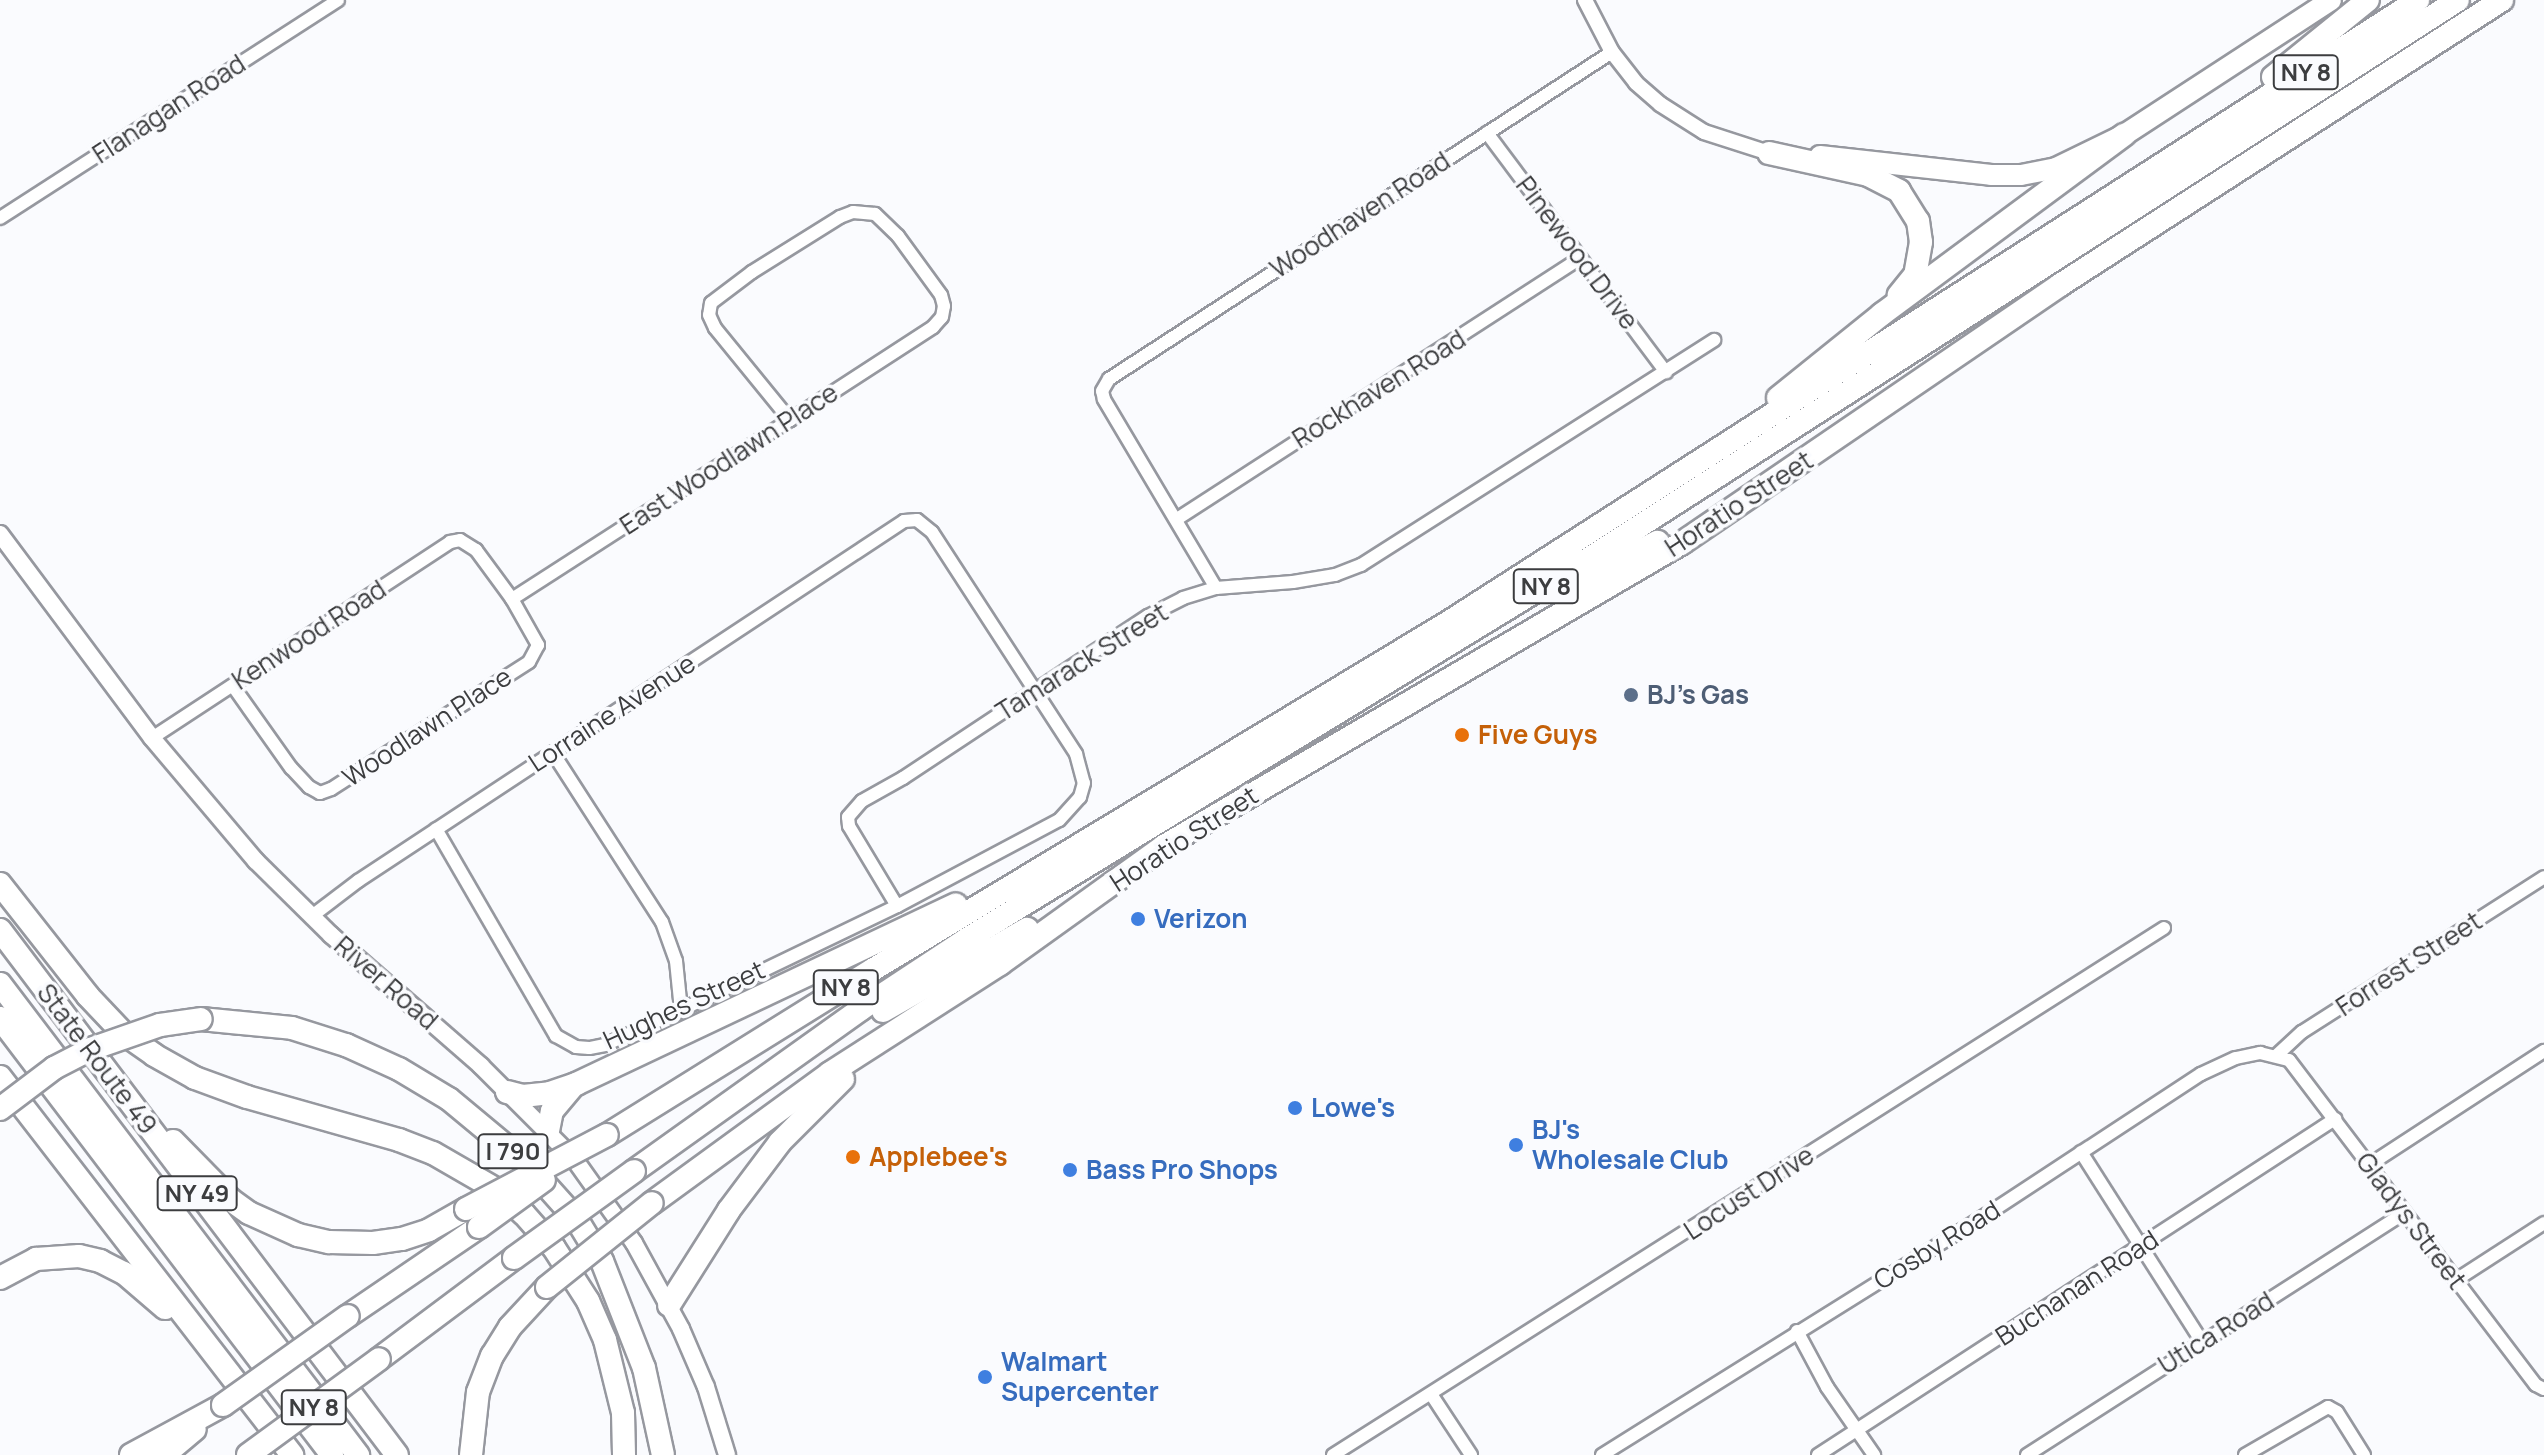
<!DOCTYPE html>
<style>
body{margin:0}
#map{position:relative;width:2544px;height:1455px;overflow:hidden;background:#fafbfe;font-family:Manrope,sans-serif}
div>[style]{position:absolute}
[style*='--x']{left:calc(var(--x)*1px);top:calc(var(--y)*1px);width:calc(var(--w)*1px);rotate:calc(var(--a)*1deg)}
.roads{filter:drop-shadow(2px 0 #96989f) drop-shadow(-2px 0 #96989f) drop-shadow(0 2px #96989f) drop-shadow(0 -2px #96989f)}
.minor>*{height:12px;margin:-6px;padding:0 6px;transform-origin:6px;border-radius:6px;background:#fff}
.tertiary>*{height:14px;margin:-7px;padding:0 7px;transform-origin:7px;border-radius:7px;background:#fff}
.secondary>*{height:16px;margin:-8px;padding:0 8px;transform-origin:8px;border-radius:8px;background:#fff}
.trunk>*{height:20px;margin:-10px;padding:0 10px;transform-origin:10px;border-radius:10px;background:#fff}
.motorway>*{height:22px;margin:-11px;padding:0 11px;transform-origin:11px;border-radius:11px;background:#fff}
.bridges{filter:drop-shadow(2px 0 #96989f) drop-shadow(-2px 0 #96989f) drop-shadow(0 2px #96989f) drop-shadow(0 -2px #96989f)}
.motorway-bridge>*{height:22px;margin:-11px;padding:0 11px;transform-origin:11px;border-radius:11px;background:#fff}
.dots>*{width:22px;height:22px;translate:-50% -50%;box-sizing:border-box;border:4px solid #fafbfe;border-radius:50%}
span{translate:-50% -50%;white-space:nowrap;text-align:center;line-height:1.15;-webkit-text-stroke:7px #fafbfe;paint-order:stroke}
.shield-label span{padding:2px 6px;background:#fafbfe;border:2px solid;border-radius:6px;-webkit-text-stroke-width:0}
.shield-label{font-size:24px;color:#3c3d3f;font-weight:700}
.street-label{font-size:26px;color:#3c3d3f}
.service-label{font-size:26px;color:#4e5e75;font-weight:700}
.left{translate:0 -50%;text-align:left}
.food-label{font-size:26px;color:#c56008;font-weight:700}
.shop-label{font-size:26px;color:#366cbe;font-weight:700}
</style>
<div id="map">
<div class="roads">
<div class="minor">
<i style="--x:1487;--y:133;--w:299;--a:53.2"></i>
<i style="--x:0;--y:218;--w:402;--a:-32.8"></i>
<i style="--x:1177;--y:519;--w:480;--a:-32.9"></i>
<i style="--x:1216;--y:588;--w:220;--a:-120.7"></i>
<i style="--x:1104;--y:399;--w:8;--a:-104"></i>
<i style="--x:1102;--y:391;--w:14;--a:-60"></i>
<i style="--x:1109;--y:379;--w:600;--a:-33.03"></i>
<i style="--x:512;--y:599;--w:331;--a:-32.8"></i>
<i style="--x:790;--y:420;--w:171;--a:-33"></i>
<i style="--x:933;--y:327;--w:13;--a:-48"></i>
<i style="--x:942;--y:317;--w:11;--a:-80"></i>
<i style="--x:944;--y:306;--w:11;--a:-105"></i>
<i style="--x:941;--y:295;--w:73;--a:-126.1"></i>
<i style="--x:898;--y:236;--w:32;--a:-136"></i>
<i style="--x:875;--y:214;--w:22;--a:-175"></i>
<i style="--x:853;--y:212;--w:14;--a:159"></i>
<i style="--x:840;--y:217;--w:104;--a:148"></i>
<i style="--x:752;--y:272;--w:51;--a:142.9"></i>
<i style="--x:711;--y:303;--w:12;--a:99"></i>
<i style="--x:709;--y:315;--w:14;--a:65"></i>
<i style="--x:715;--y:328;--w:119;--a:50.8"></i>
<i style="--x:152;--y:738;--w:357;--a:-33.3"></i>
<i style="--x:450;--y:542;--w:10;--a:-11"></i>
<i style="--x:460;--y:540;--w:19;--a:32"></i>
<i style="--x:476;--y:550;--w:61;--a:53.7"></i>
<i style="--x:512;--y:599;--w:53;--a:60.5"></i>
<i style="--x:538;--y:645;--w:19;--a:118"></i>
<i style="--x:529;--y:662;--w:235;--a:147.3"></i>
<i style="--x:331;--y:789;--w:12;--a:160"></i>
<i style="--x:320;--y:793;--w:13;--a:-151"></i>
<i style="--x:309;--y:787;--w:26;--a:-133"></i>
<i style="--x:291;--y:768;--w:100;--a:-125.3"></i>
<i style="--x:553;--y:753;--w:201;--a:57.2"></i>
<i style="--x:662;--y:922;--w:41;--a:70.3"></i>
<i style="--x:676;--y:961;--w:49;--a:84.2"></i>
<i style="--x:897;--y:906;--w:93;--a:-121"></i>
<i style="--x:849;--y:826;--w:9;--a:-96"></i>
<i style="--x:848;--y:817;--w:21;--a:-49"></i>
<i style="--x:862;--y:801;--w:47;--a:-29.3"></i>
<i style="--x:903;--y:778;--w:294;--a:-33.5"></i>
<i style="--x:1148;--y:616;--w:39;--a:-27"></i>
<i style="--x:1183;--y:598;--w:34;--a:-17"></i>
<i style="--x:1216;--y:588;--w:77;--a:-4.5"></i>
<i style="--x:1293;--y:582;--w:43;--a:-9.5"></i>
<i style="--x:1335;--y:575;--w:28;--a:-21"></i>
<i style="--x:1361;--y:565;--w:419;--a:-32.5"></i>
<i style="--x:312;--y:916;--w:58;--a:-37.3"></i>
<i style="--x:358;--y:881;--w:654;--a:-33.4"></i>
<i style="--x:904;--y:521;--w:13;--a:-4"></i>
<i style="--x:917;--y:520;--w:19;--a:39"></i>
<i style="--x:932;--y:532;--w:265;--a:57"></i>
<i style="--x:1076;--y:754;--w:30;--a:75"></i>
<i style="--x:1084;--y:783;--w:15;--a:106"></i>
<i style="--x:1080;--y:797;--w:31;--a:132"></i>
<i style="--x:1059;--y:820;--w:183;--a:152"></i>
<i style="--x:897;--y:906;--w:240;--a:154.3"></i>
<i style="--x:681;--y:1010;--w:84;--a:155.3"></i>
<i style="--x:605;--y:1045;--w:16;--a:169"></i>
<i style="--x:589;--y:1048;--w:13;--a:-176"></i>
<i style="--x:576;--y:1047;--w:23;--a:-151"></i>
<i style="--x:556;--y:1036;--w:239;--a:-120.1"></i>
<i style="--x:2277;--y:1055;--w:34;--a:-43"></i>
<i style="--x:2302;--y:1032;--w:287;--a:-32.6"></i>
<i style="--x:2081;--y:1152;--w:225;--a:57.5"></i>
<i style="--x:2369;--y:1165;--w:209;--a:-33.1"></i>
<i style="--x:2456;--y:1280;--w:105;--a:-32.9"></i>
<i style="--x:1797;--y:1331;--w:64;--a:61.8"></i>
<i style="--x:1827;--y:1387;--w:83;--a:55.3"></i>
<i style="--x:1431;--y:1394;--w:73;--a:56.7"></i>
<i style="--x:1333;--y:1455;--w:984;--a:-32.38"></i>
<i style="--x:1602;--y:1455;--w:453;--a:-32"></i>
<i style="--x:1986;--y:1215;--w:257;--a:-33.3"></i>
<i style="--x:2201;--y:1074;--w:38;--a:-25"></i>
<i style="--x:2236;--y:1058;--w:25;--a:-12"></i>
<i style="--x:2260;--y:1053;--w:30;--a:14"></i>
<i style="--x:2289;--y:1060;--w:408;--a:52.8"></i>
<i style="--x:2536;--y:1385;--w:9;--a:27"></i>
<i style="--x:1818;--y:1455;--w:617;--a:-33.02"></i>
<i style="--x:2027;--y:1455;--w:449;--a:-32.7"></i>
<i style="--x:2245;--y:1455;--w:96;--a:-30"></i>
<i style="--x:2328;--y:1407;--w:10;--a:29"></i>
<i style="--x:2337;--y:1412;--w:51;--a:57.9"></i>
</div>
<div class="tertiary">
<i style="--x:1585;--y:0;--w:59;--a:62.6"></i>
<i style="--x:1612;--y:52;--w:39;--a:52"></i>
<i style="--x:1636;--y:83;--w:32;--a:41"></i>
<i style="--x:1660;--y:104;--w:52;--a:32.5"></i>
<i style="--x:1704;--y:132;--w:68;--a:17.9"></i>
</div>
<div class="secondary">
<i style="--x:0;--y:534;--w:254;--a:53.3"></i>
<i style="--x:152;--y:738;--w:161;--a:49.8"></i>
<i style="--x:256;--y:861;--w:105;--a:44.6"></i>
<i style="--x:331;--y:935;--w:199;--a:41.1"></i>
<i style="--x:481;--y:1066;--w:133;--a:45"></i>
<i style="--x:575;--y:1160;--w:102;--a:54.6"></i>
<i style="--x:634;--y:1243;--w:98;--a:61.3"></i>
<i style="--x:681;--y:1329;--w:63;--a:66.7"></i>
<i style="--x:706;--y:1387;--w:71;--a:72.8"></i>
</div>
<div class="trunk">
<i style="--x:1820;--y:156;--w:172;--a:6.3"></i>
<i style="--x:1991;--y:175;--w:30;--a:0"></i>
<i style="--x:2021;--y:175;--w:36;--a:-11"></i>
<i style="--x:2056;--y:168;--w:76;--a:-25.9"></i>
<i style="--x:2124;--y:135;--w:247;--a:-33.1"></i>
</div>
<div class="motorway">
<i style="--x:2273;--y:77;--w:122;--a:-39"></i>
<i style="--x:1769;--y:153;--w:101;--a:12.5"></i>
<i style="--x:1868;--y:175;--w:35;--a:27"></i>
<i style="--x:1899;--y:191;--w:36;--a:58"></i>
<i style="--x:1918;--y:221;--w:21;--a:82"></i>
<i style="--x:1921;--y:242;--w:34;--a:100"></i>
<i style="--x:1915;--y:275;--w:26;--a:129"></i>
<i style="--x:1778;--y:398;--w:134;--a:-38.9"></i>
<i style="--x:1882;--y:314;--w:301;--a:-36.5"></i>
<i style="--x:1563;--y:590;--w:106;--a:-27.1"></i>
<i style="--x:0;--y:884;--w:142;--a:51.8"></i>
<i style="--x:88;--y:996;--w:51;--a:46.6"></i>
<i style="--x:123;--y:1033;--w:38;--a:35"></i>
<i style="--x:154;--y:1055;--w:47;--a:29.3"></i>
<i style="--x:195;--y:1078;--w:55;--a:20.1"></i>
<i style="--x:247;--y:1097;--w:158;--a:15.8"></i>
<i style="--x:399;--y:1140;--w:36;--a:21"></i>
<i style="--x:433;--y:1153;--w:74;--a:30"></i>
<i style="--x:497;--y:1190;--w:36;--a:42"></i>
<i style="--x:524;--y:1214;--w:45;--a:48.6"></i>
<i style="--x:554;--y:1248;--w:63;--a:57.3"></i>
<i style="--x:588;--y:1301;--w:43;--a:66.4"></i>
<i style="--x:605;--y:1340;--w:75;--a:76.1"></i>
<i style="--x:623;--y:1413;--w:42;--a:88.6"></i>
<i style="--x:0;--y:930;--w:658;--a:52.9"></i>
<i style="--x:0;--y:984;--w:592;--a:52.76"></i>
<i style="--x:883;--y:1011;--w:166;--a:-29.7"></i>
<i style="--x:0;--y:1018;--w:549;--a:52.78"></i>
<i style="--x:201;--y:1019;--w:91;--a:5.6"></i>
<i style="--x:292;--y:1028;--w:57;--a:17.5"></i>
<i style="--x:346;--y:1045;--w:58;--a:24.4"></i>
<i style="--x:399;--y:1069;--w:58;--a:31"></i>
<i style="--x:449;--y:1099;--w:100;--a:39.7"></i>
<i style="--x:526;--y:1163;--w:76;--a:48.2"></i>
<i style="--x:577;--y:1220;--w:48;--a:58.6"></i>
<i style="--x:602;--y:1261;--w:115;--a:68.6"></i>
<i style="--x:644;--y:1368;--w:89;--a:77.7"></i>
<i style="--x:0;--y:1077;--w:478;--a:52.3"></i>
<i style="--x:507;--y:1092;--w:16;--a:14"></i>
<i style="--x:523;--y:1096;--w:27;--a:-6"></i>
<i style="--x:550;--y:1093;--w:28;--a:-19"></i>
<i style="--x:576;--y:1084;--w:420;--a:-25.3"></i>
<i style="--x:548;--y:1131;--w:20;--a:-79"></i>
<i style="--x:552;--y:1111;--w:31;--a:-50"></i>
<i style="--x:607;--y:1135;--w:314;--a:-31.9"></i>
<i style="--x:874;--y:969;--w:675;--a:-31.12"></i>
<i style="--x:1452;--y:620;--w:1148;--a:-32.69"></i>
<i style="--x:173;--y:1141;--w:83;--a:45.5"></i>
<i style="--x:231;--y:1200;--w:22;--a:36"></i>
<i style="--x:249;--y:1213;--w:54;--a:24.2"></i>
<i style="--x:298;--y:1235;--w:32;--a:13"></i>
<i style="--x:329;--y:1242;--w:44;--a:1.3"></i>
<i style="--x:373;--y:1243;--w:29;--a:-8"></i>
<i style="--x:402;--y:1239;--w:28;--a:-18"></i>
<i style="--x:429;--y:1230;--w:43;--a:-29.6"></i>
<i style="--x:634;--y:1171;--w:279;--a:-35.5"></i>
<i style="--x:861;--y:1009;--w:127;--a:-33.4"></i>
<i style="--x:967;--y:939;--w:734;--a:-31.46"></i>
<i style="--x:1593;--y:556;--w:1028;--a:-32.73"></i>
<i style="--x:652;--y:1203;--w:220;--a:-36.1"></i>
<i style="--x:830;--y:1073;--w:202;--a:-32.7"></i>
<i style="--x:1000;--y:964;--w:202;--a:-35.7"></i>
<i style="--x:1164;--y:846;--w:600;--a:-30.33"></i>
<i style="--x:1682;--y:543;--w:458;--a:-34.3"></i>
<i style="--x:2060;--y:285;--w:526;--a:-32.81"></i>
<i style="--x:0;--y:1278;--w:41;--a:-27.8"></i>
<i style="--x:36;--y:1259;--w:43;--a:-4"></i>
<i style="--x:79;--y:1256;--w:22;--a:13"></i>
<i style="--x:100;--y:1261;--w:27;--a:27"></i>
<i style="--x:124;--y:1273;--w:54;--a:40.5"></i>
<i style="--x:669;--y:1305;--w:112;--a:-57.7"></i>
<i style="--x:729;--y:1210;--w:85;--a:-53.1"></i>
<i style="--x:780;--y:1142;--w:89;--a:-45"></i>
<i style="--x:348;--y:1316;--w:158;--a:-34.2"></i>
<i style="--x:379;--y:1359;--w:169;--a:-36.8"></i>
<i style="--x:131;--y:1455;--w:105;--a:-28.5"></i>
<i style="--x:164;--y:1455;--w:40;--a:-40"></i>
<i style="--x:471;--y:1455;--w:63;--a:-83.7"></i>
<i style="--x:478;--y:1392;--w:39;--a:-69"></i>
<i style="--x:492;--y:1356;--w:34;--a:-58"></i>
<i style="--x:510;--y:1327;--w:54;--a:-47.2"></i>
</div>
</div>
<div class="bridges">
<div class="motorway-bridge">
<i style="--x:0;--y:1109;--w:68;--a:-37.2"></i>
<i style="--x:54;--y:1068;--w:42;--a:-27.2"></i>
<i style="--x:91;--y:1049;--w:73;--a:-19.2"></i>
<i style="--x:160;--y:1025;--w:41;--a:-8.3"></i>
<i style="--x:466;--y:1209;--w:159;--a:-27.7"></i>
<i style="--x:479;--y:1227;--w:80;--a:-35.9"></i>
<i style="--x:514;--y:1258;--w:148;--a:-35.9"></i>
<i style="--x:547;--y:1287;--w:134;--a:-38.7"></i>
<i style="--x:223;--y:1405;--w:153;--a:-35.5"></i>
<i style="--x:248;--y:1455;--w:162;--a:-36.2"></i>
</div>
</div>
<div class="dots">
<i style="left:1631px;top:695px;background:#5c6f8a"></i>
<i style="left:1462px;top:735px;background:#e8710a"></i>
<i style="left:1138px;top:919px;background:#3f7fe0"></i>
<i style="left:1295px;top:1108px;background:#3f7fe0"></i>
<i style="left:1516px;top:1145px;background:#3f7fe0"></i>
<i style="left:853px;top:1157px;background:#e8710a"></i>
<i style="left:1070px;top:1170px;background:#3f7fe0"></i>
<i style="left:985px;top:1377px;background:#3f7fe0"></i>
</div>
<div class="shield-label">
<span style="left:2306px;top:72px">NY 8</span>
<span style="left:1546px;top:586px">NY 8</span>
<span style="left:846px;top:987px">NY 8</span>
<span style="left:513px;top:1151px">I 790</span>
<span style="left:197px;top:1193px">NY 49</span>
<span style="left:314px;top:1407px">NY 8</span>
</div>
<div class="street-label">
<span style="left:169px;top:109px;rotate:-33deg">Flanagan Road</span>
<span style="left:1360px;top:215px;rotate:-33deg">Woodhaven Road</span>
<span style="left:1577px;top:253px;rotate:53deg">Pinewood Drive</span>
<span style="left:1379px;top:389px;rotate:-32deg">Rockhaven Road</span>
<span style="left:729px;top:459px;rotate:-33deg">East Woodlawn Place</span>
<span style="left:1739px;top:504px;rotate:-33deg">Horatio Street</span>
<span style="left:309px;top:635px;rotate:-33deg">Kenwood Road</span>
<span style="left:1082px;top:662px;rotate:-32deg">Tamarack Street</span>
<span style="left:612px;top:713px;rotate:-33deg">Lorraine Avenue</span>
<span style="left:427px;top:727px;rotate:-33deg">Woodlawn Place</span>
<span style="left:1184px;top:839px;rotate:-33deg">Horatio Street</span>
<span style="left:2409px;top:964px;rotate:-33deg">Forrest Street</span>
<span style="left:386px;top:983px;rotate:41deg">River Road</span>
<span style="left:684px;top:1005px;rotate:-25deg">Hughes Street</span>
<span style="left:97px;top:1059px;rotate:53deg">State Route 49</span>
<span style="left:1749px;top:1193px;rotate:-33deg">Locust Drive</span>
<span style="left:2411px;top:1221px;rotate:53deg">Gladys Street</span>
<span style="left:1937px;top:1245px;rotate:-32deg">Cosby Road</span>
<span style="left:2077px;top:1288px;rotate:-33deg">Buchanan Road</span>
<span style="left:2216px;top:1333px;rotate:-32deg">Utica Road</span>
</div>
<div class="service-label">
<span class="left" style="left:1647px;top:695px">BJ's Gas</span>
</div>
<div class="food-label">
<span class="left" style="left:1478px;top:735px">Five Guys</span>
<span class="left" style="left:869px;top:1157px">Applebee's</span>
</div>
<div class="shop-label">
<span class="left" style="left:1154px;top:919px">Verizon</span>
<span class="left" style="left:1311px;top:1108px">Lowe's</span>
<span class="left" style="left:1532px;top:1145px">BJ's<br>Wholesale Club</span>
<span class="left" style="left:1086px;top:1170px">Bass Pro Shops</span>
<span class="left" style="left:1001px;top:1377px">Walmart<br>Supercenter</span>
</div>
</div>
